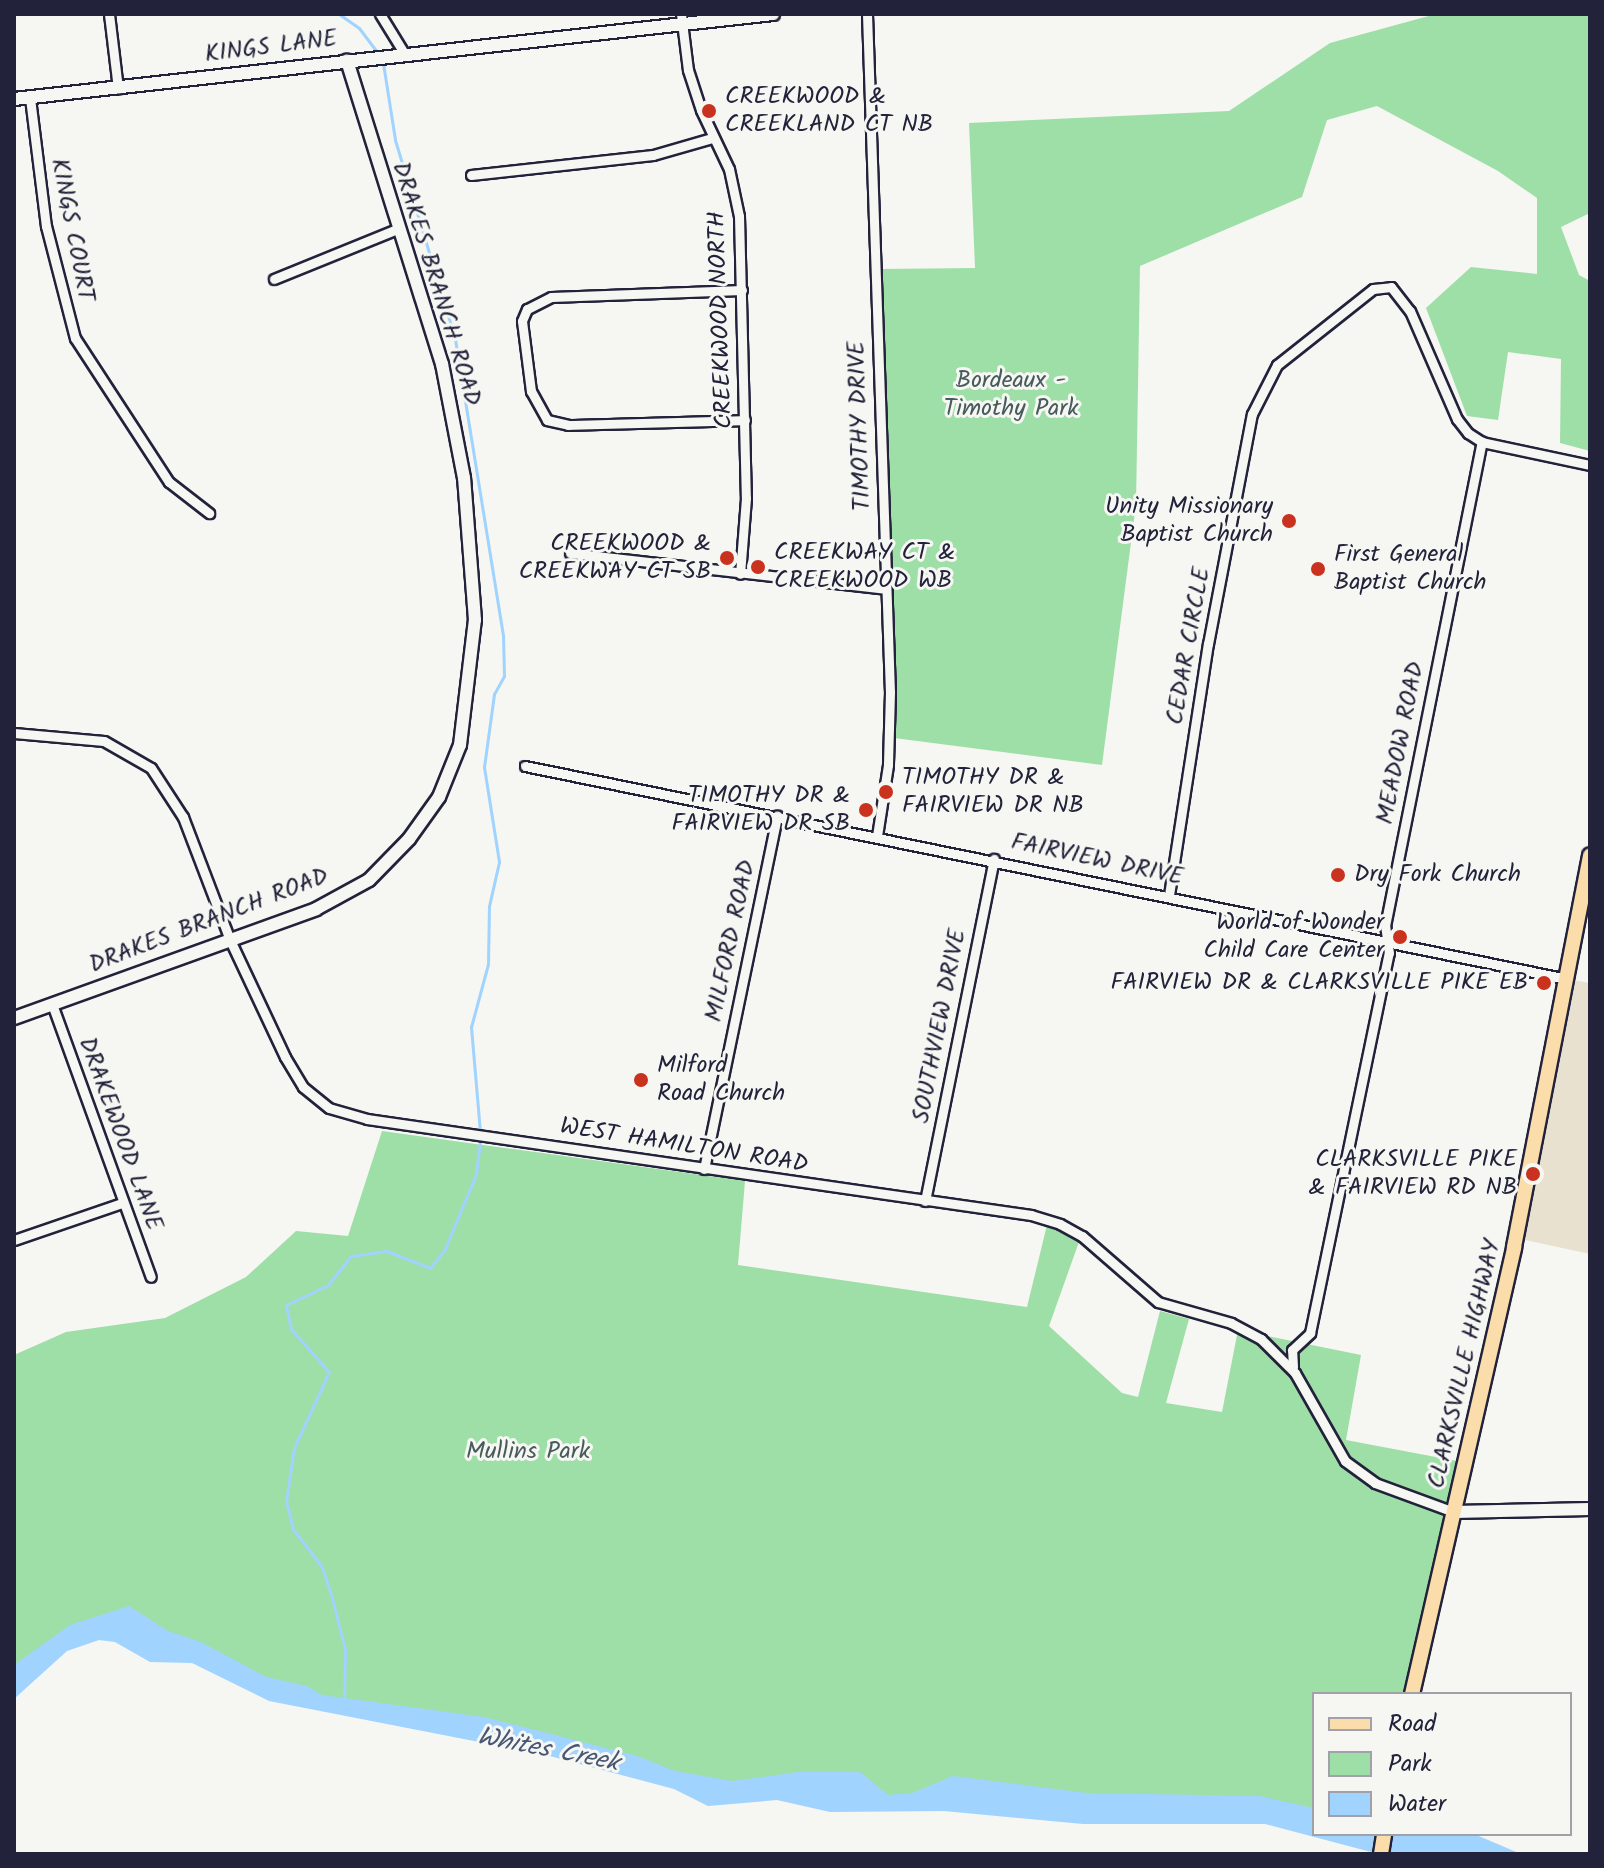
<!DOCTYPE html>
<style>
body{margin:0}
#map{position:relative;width:1604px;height:1868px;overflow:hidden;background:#f6f6f2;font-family:Kalam,sans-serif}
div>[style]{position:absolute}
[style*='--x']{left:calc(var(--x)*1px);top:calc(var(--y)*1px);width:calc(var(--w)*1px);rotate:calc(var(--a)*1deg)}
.built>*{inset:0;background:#e8e1d0}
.green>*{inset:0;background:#9edfa8}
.water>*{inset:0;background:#a0d3fe}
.stream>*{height:3px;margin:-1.5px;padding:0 1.5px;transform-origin:1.5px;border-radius:1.5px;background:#a0d3fe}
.roads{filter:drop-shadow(2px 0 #22223b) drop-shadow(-2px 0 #22223b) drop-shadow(0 2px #22223b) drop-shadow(0 -2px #22223b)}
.street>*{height:9px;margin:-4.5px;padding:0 4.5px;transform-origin:4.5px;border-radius:4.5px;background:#f6f6f2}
.secondary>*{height:12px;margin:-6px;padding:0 6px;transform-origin:6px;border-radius:6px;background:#f6f6f2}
.primary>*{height:14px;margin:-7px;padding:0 7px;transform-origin:7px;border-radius:7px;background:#fbddab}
.dots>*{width:22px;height:22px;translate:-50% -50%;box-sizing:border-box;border:4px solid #f6f6f2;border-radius:50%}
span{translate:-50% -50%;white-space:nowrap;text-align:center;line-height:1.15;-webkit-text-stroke:6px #f6f6f2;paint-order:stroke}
.street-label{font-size:24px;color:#22223b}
.poi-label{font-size:24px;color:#22223b}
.left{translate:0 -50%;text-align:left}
.right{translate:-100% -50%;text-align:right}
.park-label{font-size:24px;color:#475b5c}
.water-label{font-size:26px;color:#485776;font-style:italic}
.frame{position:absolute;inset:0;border:16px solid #22223b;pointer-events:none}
.legend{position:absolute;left:1312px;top:1692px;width:260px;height:144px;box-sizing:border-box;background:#f6f6f2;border:2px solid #a1a1a9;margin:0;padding:10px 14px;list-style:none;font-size:24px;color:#22223b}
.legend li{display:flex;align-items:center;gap:16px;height:40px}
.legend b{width:40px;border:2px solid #a1a1a9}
</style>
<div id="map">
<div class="built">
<i style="clip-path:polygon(1567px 979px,1590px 983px,1590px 1254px,1516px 1238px)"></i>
</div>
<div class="green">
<i style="clip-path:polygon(1436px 14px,1590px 14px,1590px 213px,1561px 227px,1579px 275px,1590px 281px,1590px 451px,1560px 443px,1561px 359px,1508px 352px,1498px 420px,1467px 416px,1426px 308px,1471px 267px,1537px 274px,1537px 198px,1498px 171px,1377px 106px,1327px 120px,1302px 197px,1140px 266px,1136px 504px,1102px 765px,894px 738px,880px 269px,975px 268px,969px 123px,1229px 111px,1330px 43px)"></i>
<i style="clip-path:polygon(382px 1131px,745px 1181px,738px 1265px,1027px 1307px,1047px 1225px,1058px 1228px,1080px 1239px,1049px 1326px,1122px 1393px,1138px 1397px,1160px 1311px,1189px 1319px,1166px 1403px,1222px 1412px,1238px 1330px,1361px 1355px,1346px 1440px,1457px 1461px,1409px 1694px,1314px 1694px,1314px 1816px,887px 1799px,708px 1785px,330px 1701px,116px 1622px,14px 1673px,14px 1355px,66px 1332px,165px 1318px,246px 1277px,296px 1231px,348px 1236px)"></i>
</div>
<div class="water">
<i style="clip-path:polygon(129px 1606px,168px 1631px,201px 1642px,266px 1677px,307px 1686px,322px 1695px,484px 1717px,637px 1756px,675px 1771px,732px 1781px,798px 1772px,860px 1772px,888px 1795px,912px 1793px,953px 1776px,1087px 1793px,1259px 1796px,1314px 1808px,1314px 1834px,1474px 1834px,1521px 1854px,1371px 1852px,1265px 1824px,1083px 1824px,944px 1811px,830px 1812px,777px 1800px,708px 1806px,674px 1789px,546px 1755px,269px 1701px,192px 1663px,150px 1662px,115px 1642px,99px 1640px,67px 1651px,14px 1699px,14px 1665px,70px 1625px)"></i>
</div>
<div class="stream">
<i style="--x:339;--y:14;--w:24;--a:35"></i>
<i style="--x:359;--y:28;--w:31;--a:53"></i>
<i style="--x:383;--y:63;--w:78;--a:81.1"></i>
<i style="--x:395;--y:140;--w:208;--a:73.2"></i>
<i style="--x:455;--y:339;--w:300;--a:80.8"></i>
<i style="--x:503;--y:635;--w:41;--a:88.6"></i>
<i style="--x:504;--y:676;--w:21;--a:119"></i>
<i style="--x:494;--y:694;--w:74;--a:97.8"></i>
<i style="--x:484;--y:767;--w:96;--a:81"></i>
<i style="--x:499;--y:862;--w:45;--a:102.8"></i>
<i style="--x:489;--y:906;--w:58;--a:91"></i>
<i style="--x:488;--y:964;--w:65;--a:105.1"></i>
<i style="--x:471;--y:1027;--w:105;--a:85.1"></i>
<i style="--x:344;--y:1703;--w:54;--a:-88.9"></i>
<i style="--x:345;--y:1649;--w:53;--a:-104.3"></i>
<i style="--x:332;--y:1598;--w:33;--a:-108"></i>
<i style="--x:322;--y:1567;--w:48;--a:-127.3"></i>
<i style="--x:293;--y:1529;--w:29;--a:-104"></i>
<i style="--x:286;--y:1501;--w:54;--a:-81.4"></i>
<i style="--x:294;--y:1448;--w:84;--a:-65.3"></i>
<i style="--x:329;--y:1372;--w:57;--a:-131.5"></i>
<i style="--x:291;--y:1329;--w:25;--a:-102"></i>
<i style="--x:286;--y:1305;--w:47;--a:-25.5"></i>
<i style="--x:328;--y:1285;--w:37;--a:-52"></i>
<i style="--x:351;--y:1256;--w:36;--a:-8"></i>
<i style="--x:387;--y:1251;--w:46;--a:21.6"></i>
<i style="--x:430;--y:1268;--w:22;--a:-51"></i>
<i style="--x:444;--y:1251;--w:83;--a:-67.4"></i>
<i style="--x:476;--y:1174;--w:35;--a:-83"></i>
</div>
<div class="roads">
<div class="street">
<i style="--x:109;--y:14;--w:75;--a:83.1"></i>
<i style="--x:380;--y:14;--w:46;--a:58.4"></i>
<i style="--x:681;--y:14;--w:56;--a:82.9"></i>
<i style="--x:688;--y:70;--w:42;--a:72"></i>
<i style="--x:701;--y:110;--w:65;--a:64.6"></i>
<i style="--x:729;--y:169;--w:48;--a:78"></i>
<i style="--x:739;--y:216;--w:282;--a:88.6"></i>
<i style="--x:746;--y:498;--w:76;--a:94.5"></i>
<i style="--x:867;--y:14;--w:678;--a:88.06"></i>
<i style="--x:890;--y:692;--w:73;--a:91.6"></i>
<i style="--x:888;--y:765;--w:72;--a:98.8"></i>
<i style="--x:30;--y:98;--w:129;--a:82.9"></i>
<i style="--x:46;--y:226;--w:116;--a:75.5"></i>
<i style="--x:75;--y:338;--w:172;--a:56.9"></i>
<i style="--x:169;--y:482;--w:51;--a:37.8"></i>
<i style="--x:471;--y:175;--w:183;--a:-6.3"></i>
<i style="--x:653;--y:155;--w:61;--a:-16.1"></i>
<i style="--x:274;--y:279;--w:133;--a:-22.1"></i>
<i style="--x:742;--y:290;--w:191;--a:177.9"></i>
<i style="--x:551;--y:297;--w:27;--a:153"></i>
<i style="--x:527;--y:309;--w:13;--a:113"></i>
<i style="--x:522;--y:321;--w:71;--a:82.7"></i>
<i style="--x:531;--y:391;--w:33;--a:61"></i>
<i style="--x:547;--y:420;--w:22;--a:13"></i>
<i style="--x:568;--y:425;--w:177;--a:-1.6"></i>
<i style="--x:570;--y:553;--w:317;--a:6.5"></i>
<i style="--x:14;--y:733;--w:90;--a:5.1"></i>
<i style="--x:104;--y:741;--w:54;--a:29.9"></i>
<i style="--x:151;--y:768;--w:59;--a:56.9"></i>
<i style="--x:183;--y:817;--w:132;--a:69.1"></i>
<i style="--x:230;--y:940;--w:129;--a:64.8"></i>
<i style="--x:285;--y:1057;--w:35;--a:59"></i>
<i style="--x:303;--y:1087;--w:33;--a:39"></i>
<i style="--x:329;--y:1108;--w:40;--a:16"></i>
<i style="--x:367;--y:1119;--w:671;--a:8.23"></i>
<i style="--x:1031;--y:1215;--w:30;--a:17"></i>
<i style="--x:1060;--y:1224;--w:25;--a:29"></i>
<i style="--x:1082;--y:1236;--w:101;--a:41"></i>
<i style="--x:1158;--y:1302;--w:76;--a:16"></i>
<i style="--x:1231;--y:1323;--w:34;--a:28"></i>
<i style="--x:1261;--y:1339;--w:48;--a:45"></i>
<i style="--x:1295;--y:1373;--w:101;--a:60.4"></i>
<i style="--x:1345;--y:1461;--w:37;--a:36"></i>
<i style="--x:1375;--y:1483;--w:84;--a:20.2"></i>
<i style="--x:525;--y:766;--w:1064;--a:11.55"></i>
<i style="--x:1169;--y:895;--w:254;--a:-81.2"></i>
<i style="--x:1208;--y:644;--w:234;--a:-79.2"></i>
<i style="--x:1252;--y:414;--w:55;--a:-63"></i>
<i style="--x:1277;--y:365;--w:122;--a:-38.4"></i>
<i style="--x:1373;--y:289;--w:18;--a:-6"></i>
<i style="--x:1391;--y:287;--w:31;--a:52"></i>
<i style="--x:1410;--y:311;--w:118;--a:66.5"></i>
<i style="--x:1457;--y:419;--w:18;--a:52"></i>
<i style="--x:1468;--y:433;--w:17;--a:33"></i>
<i style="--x:1482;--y:442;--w:110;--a:12"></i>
<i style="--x:52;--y:1004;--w:290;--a:70.1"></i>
<i style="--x:704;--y:1169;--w:361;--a:-78.3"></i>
<i style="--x:925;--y:1201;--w:349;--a:-78.6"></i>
<i style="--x:14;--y:1240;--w:114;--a:-18.9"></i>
<i style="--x:1293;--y:1367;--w:17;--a:-93"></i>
<i style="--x:1292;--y:1350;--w:25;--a:-43"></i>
<i style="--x:1310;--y:1333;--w:388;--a:-78.3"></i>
<i style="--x:1389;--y:953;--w:27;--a:-98"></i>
<i style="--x:1385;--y:926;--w:494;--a:-78.7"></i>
</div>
<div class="secondary">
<i style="--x:14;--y:99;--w:764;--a:-6.39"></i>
<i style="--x:14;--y:1018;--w:321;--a:-19.8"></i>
<i style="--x:316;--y:909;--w:60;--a:-28.7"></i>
<i style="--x:369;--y:880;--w:57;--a:-45.7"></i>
<i style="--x:409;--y:839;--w:52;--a:-54.5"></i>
<i style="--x:439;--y:797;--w:56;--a:-68"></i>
<i style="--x:460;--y:745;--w:126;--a:-83.2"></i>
<i style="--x:475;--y:620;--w:142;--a:-94.4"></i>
<i style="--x:464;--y:478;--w:116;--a:-100.9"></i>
<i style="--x:442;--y:364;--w:318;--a:-107.4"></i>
<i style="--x:1454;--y:1512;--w:136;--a:-1.3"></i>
</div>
<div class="primary">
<i style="--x:1412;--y:1694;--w:458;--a:-77.1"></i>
<i style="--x:1514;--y:1247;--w:399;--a:-79"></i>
<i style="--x:1381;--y:1854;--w:20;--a:-81"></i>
</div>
</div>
<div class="dots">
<i style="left:709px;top:111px;background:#c8321e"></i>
<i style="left:1289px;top:521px;background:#c8321e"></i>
<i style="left:727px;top:558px;background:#c8321e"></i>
<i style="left:758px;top:567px;background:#c8321e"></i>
<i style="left:1318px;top:569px;background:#c8321e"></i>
<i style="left:886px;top:792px;background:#c8321e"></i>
<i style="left:866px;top:810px;background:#c8321e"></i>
<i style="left:1338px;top:875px;background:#c8321e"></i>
<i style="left:1400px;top:937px;background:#c8321e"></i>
<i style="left:1544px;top:983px;background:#c8321e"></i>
<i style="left:641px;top:1080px;background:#c8321e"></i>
<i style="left:1533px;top:1174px;background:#c8321e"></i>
</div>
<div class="street-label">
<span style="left:271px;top:47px;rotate:-7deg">KINGS LANE</span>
<span style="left:72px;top:230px;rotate:79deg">KINGS COURT</span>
<span style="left:436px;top:284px;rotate:73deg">DRAKES BRANCH ROAD</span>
<span style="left:721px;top:320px;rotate:-92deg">CREEKWOOD NORTH</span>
<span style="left:860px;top:426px;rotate:-92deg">TIMOTHY DRIVE</span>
<span style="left:1189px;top:646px;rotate:-80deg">CEDAR CIRCLE</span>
<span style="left:1401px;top:743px;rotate:-79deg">MEADOW ROAD</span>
<span style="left:1097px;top:860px;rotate:12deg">FAIRVIEW DRIVE</span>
<span style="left:209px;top:921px;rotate:-21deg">DRAKES BRANCH ROAD</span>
<span style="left:731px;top:941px;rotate:-78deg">MILFORD ROAD</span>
<span style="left:940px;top:1026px;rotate:-79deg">SOUTHVIEW DRIVE</span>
<span style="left:120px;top:1134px;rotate:70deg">DRAKEWOOD LANE</span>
<span style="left:684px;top:1146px;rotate:9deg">WEST HAMILTON ROAD</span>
<span style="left:1465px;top:1364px;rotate:-77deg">CLARKSVILLE HIGHWAY</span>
</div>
<div class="poi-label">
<span class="left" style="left:725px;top:111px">CREEKWOOD &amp;<br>CREEKLAND CT NB</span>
<span class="right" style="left:1273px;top:521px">Unity Missionary<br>Baptist Church</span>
<span class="right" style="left:711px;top:558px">CREEKWOOD &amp;<br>CREEKWAY CT SB</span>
<span class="left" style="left:774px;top:567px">CREEKWAY CT &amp;<br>CREEKWOOD WB</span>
<span class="left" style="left:1334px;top:569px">First General<br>Baptist Church</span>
<span class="left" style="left:902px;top:792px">TIMOTHY DR &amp;<br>FAIRVIEW DR NB</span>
<span class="right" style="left:850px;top:810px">TIMOTHY DR &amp;<br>FAIRVIEW DR SB</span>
<span class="left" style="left:1354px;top:875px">Dry Fork Church</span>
<span class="right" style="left:1384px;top:937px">World of Wonder<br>Child Care Center</span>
<span class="right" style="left:1528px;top:983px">FAIRVIEW DR &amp; CLARKSVILLE PIKE EB</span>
<span class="left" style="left:657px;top:1080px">Milford<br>Road Church</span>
<span class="right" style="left:1517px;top:1174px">CLARKSVILLE PIKE<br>&amp; FAIRVIEW RD NB</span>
</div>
<div class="park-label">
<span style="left:1011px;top:395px">Bordeaux -<br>Timothy Park</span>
<span style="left:528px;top:1452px">Mullins Park</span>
</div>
<div class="water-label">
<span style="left:548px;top:1751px;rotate:11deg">Whites Creek</span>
</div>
<div class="frame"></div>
<ul class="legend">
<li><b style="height:10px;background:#fbddab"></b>Road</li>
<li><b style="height:22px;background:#9edfa8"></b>Park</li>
<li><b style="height:22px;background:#a0d3fe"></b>Water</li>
</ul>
</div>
